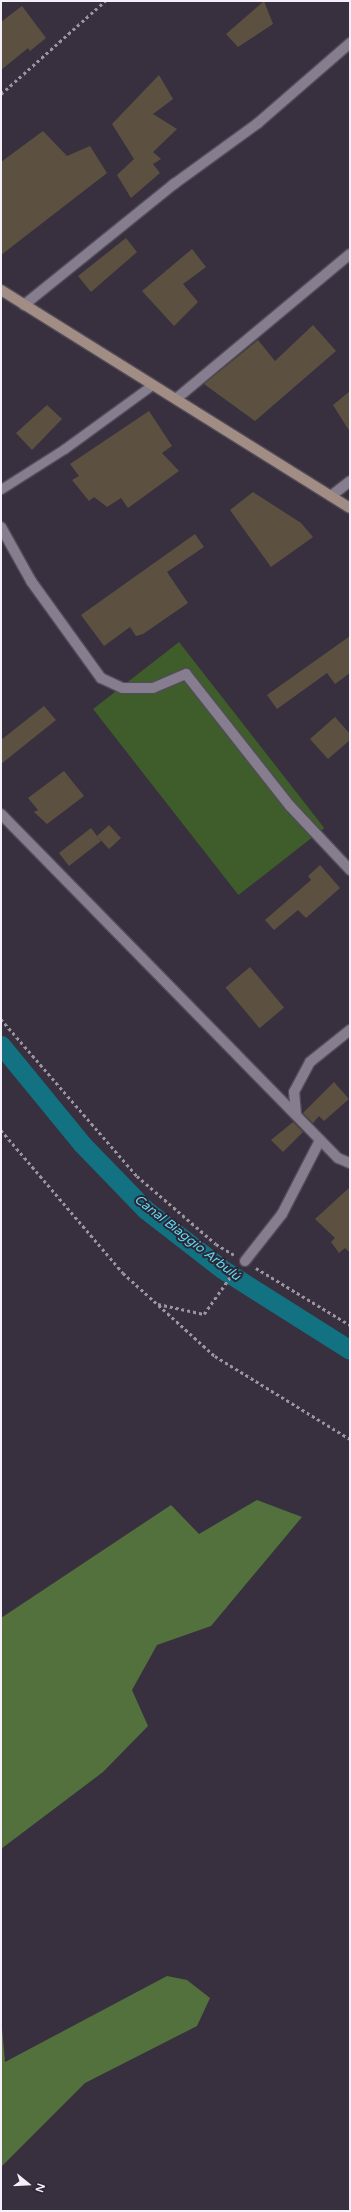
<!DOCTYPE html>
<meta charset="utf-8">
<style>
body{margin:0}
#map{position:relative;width:351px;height:2212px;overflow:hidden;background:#38303f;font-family:"Varela Round",sans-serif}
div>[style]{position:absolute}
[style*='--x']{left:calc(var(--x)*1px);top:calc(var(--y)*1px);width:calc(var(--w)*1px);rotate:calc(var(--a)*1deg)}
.green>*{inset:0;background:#3f5c2b;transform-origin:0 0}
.forest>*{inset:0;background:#52713d}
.canal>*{height:19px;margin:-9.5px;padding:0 9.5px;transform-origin:9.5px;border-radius:9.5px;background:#127282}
.building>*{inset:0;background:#5c5141;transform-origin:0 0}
.path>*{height:2.5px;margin-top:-1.25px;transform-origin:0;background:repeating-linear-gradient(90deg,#9b95a1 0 3px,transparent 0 6px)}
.roads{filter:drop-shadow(1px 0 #524c59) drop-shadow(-1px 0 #524c59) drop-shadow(0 1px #524c59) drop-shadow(0 -1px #524c59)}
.lane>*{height:9px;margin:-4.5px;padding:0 4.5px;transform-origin:4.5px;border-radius:4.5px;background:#867d8e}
.street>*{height:10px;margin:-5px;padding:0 5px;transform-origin:5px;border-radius:5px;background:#867d8e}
.secondary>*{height:10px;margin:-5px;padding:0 5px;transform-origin:5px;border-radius:5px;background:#a18d84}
span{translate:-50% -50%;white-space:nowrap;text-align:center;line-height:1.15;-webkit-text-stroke:4px #2e2635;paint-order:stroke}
.water-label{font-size:13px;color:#5ddaf2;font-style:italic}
.frame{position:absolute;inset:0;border:2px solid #f4eff9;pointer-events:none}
.north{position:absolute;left:8px;top:2164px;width:40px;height:40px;-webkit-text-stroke:3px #2e2635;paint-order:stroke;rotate:108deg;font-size:11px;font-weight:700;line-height:16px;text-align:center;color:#f4eff9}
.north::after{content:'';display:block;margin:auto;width:14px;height:18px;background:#f4eff9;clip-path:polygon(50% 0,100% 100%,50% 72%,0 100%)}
</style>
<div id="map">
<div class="green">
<i style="left:179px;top:642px;width:236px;height:109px;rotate:52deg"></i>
</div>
<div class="forest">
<i style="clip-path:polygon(257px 1500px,302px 1517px,211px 1626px,157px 1645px,132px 1690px,148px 1726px,103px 1772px,1px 1849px,1px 1618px,171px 1505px,199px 1534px)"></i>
<i style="clip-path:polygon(167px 1976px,187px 1980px,210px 1998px,197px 2026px,85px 2083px,1px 2167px,1px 2017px,5px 2062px)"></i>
</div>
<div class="canal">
<i style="--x:1;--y:1045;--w:128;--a:50.7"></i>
<i style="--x:82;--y:1144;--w:92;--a:45.9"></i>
<i style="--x:146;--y:1210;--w:96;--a:37.8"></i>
<i style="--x:222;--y:1269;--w:151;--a:32.3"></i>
</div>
<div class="building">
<i style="clip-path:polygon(264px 1px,273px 24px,238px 47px,226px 34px)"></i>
<i style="clip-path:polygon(22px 6px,46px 38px,30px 51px,28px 48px,1px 70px,1px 22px)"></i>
<i style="clip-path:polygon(159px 75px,173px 99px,153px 114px,177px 129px,153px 152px,161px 159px,153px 164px,160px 173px,131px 198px,117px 175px,134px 159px,112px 124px)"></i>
<i style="clip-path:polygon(43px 131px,67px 156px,90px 146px,107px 173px,1px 255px,1px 162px)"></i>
<i style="clip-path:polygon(126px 238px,137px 252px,91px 292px,78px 276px)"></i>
<i style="clip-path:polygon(192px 249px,206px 267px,183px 284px,198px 302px,174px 326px,142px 291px)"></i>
<i style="clip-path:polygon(313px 325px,336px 351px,255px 421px,204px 384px,258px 340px,275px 361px)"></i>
<i style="clip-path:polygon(350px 391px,350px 432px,333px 405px)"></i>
<i style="clip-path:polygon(47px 405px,62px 419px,32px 450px,16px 433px)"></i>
<i style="clip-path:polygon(149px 411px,172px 446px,162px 453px,179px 471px,128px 508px,121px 498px,107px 507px,94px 497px,89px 501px,72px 480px,79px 476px,70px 464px)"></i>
<i style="clip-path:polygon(253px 492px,301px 523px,313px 537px,271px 567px,230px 510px)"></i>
<i style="clip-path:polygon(195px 534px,204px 547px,167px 572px,188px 603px,143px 634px,136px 636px,130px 627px,104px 646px,81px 615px)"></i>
<i style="clip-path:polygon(350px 636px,350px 673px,335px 684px,327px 673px,277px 709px,267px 695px)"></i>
<i style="clip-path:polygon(44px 706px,56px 720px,1px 764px,1px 740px)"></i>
<i style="clip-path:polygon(335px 717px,350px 734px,350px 740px,328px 759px,310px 739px)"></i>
<i style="clip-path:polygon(64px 771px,84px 796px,47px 824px,34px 812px,38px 810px,28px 798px)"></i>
<i style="clip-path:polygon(109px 825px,121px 838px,109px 849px,97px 836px,101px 841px,69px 866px,59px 853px,91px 828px,97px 836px)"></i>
<i style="clip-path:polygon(320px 865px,340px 888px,306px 918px,298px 910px,274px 930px,265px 920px,311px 880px,308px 876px)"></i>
<i style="left:250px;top:967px;width:53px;height:32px;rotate:50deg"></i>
<i style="clip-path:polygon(334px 1082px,349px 1099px,324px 1121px,319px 1116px,313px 1123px,303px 1113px)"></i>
<i style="clip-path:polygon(293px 1122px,303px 1132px,283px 1152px,271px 1140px)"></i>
<i style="clip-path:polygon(350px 1187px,350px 1253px,345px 1248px,339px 1253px,331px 1242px,335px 1238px,315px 1219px)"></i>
</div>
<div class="path">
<i style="--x:1;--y:94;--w:140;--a:-41.8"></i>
<i style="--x:1;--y:1019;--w:208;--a:49.1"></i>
<i style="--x:137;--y:1176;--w:104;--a:40.7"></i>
<i style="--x:216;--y:1244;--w:21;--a:31"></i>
<i style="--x:1;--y:1130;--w:188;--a:49.5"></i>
<i style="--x:123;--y:1273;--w:124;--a:42.1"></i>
<i style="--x:215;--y:1356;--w:158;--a:31.6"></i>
<i style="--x:256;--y:1268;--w:110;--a:31.2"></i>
<i style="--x:158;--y:1304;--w:47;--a:12.3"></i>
<i style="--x:204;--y:1314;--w:54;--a:-54.8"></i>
</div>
<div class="roads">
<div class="lane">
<i style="--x:1;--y:489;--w:75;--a:-32.4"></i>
<i style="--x:64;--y:449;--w:109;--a:-36"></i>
</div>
<div class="street">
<i style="--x:24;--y:305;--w:193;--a:-38.9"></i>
<i style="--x:174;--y:184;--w:104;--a:-36"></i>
<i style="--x:258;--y:123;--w:122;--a:-41"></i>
<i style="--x:176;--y:399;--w:226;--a:-39.8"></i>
<i style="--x:331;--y:496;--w:24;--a:-38"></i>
<i style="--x:1;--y:527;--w:62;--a:60.9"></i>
<i style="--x:31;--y:581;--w:120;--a:54.2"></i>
<i style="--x:101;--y:678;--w:23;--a:25"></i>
<i style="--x:122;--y:688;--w:31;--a:0"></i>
<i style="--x:153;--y:688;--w:36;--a:-23"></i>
<i style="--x:186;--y:674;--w:168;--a:51.8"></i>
<i style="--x:290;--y:806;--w:88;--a:46.8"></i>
<i style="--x:1;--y:814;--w:482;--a:45.6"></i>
<i style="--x:338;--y:1158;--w:13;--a:23"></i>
<i style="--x:296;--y:1114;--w:22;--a:-95"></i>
<i style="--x:294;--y:1092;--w:34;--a:-62"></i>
<i style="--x:310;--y:1062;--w:51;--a:-38.7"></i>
<i style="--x:245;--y:1261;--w:60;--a:-51.8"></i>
<i style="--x:282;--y:1214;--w:83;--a:-62.8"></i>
</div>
<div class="secondary">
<i style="--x:1;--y:290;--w:411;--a:32"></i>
</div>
</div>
<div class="water-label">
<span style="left:187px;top:1238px;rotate:38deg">Canal Biaggio Arbulú</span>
</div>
<div class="frame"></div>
<div class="north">N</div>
</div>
